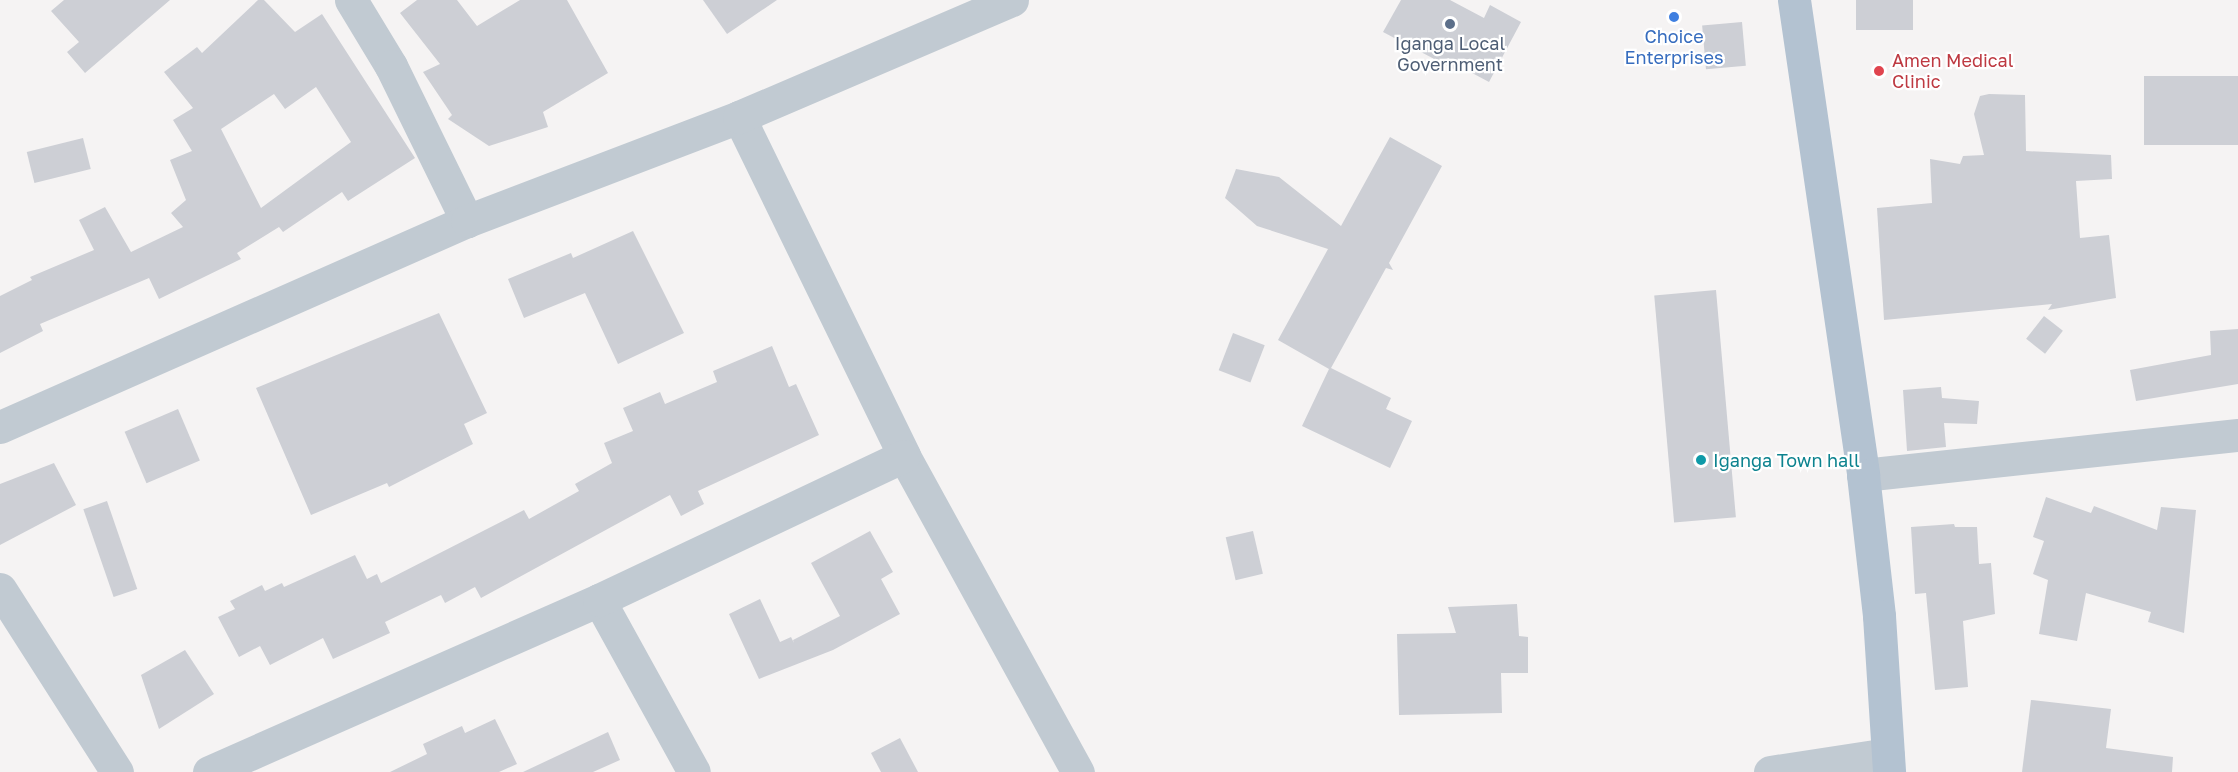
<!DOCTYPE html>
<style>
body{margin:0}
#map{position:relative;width:2238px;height:772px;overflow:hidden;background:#f5f3f3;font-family:"Golos Text",sans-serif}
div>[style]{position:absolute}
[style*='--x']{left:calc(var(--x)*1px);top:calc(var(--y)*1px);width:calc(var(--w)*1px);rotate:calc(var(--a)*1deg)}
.building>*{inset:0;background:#cdcfd5;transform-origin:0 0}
.minor>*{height:33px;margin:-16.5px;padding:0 16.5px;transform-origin:16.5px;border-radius:16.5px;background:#c1cad2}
.major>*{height:33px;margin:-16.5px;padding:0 16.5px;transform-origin:16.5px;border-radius:16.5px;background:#b3c2d1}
.dots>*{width:16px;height:16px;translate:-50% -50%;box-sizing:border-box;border:3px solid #fff;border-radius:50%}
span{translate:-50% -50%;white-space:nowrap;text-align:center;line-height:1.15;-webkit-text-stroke:4.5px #fff;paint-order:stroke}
.shop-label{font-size:18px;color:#366cbe}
.service-label{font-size:18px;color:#4e5e75}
.health-label{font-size:18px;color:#be3a42}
.left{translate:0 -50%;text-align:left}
.culture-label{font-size:18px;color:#0d838f}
</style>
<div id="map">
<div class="building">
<i style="clip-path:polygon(64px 0,170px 0,85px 73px,67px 52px,79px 42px,51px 11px)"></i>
<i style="clip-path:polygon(evenodd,258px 0,264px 0,295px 32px,322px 14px,415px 158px,348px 201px,342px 192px,283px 232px,279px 227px,237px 253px,241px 259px,159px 299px,149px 278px,40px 324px,43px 331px,0 353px,0 296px,32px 280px,30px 277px,94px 250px,79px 220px,105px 207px,131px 252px,183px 227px,171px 213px,186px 200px,170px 160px,192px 151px,173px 120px,193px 108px,164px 72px,197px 47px,202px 53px,258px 0,316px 87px,351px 142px,261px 208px,221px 129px,274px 94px,285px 109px,316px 87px)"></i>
<i style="clip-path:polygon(417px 0,457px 0,477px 26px,520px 0,567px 0,608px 73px,543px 112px,548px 127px,489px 146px,448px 119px,452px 115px,423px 72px,440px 64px,400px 13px)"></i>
<i style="clip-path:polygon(703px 0,777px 0,727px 34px)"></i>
<i style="clip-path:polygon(1401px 0,1450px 0,1484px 18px,1490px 5px,1521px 22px,1489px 82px,1459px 66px,1457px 71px,1383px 32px)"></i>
<i style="left:1856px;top:0;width:57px;height:30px"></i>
<i style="left:1742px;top:22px;width:44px;height:40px;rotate:85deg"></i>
<i style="left:2238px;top:76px;width:69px;height:94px;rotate:90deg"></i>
<i style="clip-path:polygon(1989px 94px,2025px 95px,2026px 151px,2111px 155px,2112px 179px,2076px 181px,2080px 238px,2109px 235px,2116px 298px,2048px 310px,2052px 304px,1884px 320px,1877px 208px,1932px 203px,1930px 159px,1960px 164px,1963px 156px,1984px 155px,1974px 114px,1980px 96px)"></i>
<i style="clip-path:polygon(1390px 137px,1442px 166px,1389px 263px,1393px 270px,1386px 268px,1331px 368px,1391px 398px,1386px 409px,1412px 421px,1390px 468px,1302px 426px,1329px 369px,1278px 340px,1328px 249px,1257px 226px,1225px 198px,1236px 169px,1279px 177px,1341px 226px)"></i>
<i style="left:83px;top:138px;width:32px;height:58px;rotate:76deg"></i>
<i style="clip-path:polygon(633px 231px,684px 333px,618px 364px,585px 293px,524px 318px,508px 279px,571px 253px,573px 258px)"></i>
<i style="left:1716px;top:290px;width:228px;height:62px;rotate:85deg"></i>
<i style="clip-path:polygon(439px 313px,487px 413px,464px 424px,473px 444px,389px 487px,387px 483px,311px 515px,256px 388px)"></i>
<i style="left:2044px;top:316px;width:24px;height:29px;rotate:38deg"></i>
<i style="clip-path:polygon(2238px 329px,2238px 384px,2136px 401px,2130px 370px,2211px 355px,2210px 331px)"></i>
<i style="left:1233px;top:333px;width:34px;height:40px;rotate:21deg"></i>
<i style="clip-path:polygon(772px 346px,789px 387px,796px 384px,819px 435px,698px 491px,704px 504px,681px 516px,670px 495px,481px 598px,475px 587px,445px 603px,441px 595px,385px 622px,390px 633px,333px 659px,323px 638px,270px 665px,260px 646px,239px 657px,218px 617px,235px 609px,230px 601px,262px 585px,265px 591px,282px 583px,284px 587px,355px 555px,367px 579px,377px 574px,381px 583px,524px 510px,529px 519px,579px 491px,575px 484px,612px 463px,604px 443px,633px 431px,623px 408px,660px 392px,665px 404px,717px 382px,713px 371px)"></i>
<i style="clip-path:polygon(1941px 387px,1942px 398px,1979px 401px,1977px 424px,1944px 423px,1946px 447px,1907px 451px,1903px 390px)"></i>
<i style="left:178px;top:409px;width:56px;height:58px;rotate:67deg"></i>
<i style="clip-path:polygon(54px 463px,76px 505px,0 545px,0 484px)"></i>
<i style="clip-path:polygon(2046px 497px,2091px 513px,2094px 506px,2157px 530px,2161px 507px,2196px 510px,2184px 633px,2148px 622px,2151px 612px,2086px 593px,2077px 641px,2039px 634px,2048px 580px,2033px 574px,2044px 541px,2033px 537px)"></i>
<i style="left:107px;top:501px;width:93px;height:25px;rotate:71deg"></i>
<i style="clip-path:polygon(1954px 524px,1955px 527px,1977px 527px,1979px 564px,1991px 563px,1995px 614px,1963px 621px,1968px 687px,1935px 690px,1926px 593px,1915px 594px,1911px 527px)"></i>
<i style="clip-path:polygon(870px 531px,893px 572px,881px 579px,900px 614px,833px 650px,759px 679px,729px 614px,760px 599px,780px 642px,791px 637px,794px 643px,793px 640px,840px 616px,811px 563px)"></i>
<i style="left:1253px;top:531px;width:44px;height:28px;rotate:77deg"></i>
<i style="clip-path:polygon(1517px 604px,1519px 636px,1528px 637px,1528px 673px,1501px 673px,1502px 713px,1399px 715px,1397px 634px,1456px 633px,1448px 607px)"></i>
<i style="clip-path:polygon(185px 650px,214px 694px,159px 729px,141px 675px)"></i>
<i style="clip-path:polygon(2031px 700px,2111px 709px,2106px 748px,2173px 757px,2172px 772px,2022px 772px)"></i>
<i style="clip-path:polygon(495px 719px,517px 764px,499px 772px,390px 772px,427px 754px,423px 744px,462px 726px,465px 733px)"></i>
<i style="clip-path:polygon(608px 732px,620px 760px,593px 772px,523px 772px)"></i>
<i style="clip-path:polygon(900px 738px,918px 772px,881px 772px,871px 753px)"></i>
</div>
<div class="minor">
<i style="--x:351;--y:0;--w:77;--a:58.8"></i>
<i style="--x:391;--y:66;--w:173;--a:63.9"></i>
<i style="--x:739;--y:117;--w:377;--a:64"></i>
<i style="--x:904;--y:456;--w:361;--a:61.2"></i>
<i style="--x:0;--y:427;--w:510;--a:-23.8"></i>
<i style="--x:467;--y:221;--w:291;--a:-20.9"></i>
<i style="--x:739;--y:117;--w:297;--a:-23.2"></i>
<i style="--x:1863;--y:475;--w:377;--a:-6.1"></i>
<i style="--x:0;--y:589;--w:217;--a:57.4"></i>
<i style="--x:599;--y:600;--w:196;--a:61.1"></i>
<i style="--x:209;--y:772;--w:426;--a:-23.8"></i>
<i style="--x:599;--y:600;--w:337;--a:-25.3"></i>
<i style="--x:1770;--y:772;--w:119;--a:-8.7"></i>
</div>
<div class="major">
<i style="--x:1794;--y:0;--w:480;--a:81.7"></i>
<i style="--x:1863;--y:475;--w:142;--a:83.5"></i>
<i style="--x:1879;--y:616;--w:156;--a:86.3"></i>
</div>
<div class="dots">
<i style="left:1674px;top:17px;background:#3f7fe0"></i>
<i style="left:1450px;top:24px;background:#5c6f8a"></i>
<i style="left:1879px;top:71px;background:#e0444e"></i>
<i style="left:1701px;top:460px;background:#0f9aa8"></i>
</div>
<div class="shop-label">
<span style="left:1674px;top:47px">Choice<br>Enterprises</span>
</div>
<div class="service-label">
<span style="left:1450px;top:54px">Iganga Local<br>Government</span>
</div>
<div class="health-label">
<span class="left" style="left:1892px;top:71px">Amen Medical<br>Clinic</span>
</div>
<div class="culture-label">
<span class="left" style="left:1713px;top:460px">Iganga Town hall</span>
</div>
</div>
